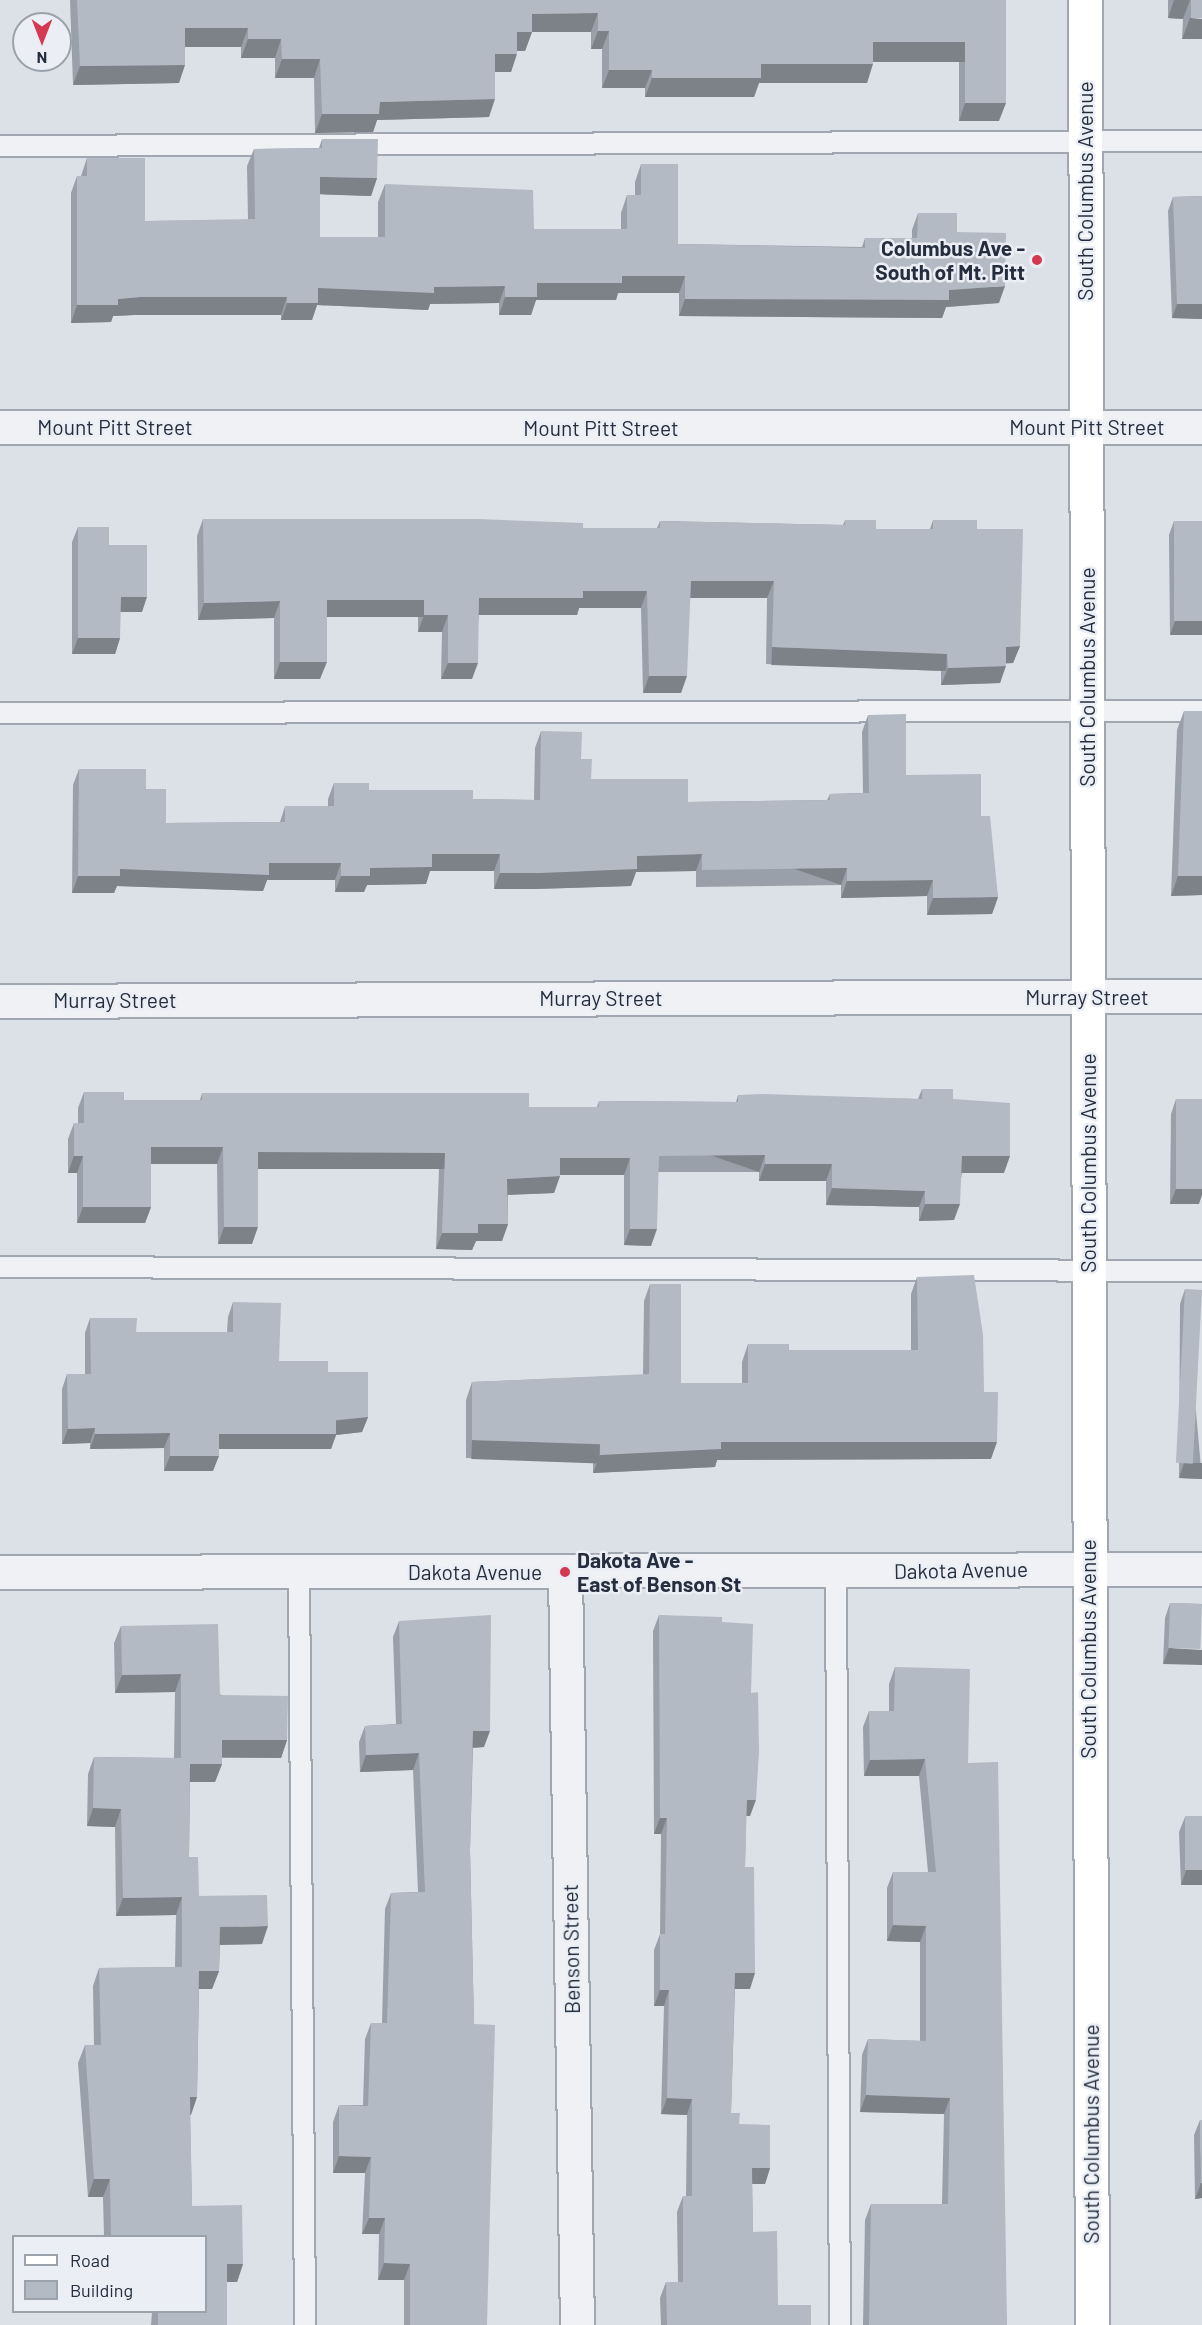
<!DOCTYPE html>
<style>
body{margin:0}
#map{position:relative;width:1202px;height:2325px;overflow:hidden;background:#dce0e7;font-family:Barlow,sans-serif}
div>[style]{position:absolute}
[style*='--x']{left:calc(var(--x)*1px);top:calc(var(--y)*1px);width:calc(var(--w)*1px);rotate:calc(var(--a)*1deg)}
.roads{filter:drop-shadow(2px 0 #a1a7b1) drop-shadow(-2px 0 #a1a7b1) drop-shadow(0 2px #a1a7b1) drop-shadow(0 -2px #a1a7b1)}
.lane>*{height:20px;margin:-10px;padding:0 10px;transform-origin:10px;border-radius:10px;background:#eff1f5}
.street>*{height:33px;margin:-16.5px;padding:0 16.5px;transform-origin:16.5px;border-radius:16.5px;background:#eff1f5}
.secondary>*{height:33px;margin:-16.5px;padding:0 16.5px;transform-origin:16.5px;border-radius:16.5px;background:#fff}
.wall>*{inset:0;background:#9aa0a9}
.shaded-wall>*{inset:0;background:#7d8289;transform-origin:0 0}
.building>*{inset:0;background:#b3bac4;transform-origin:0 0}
.dots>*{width:16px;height:16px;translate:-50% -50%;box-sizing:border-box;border:3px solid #ebeff5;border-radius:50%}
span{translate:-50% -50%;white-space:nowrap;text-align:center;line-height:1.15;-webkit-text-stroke:5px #ebeff5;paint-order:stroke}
.street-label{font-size:21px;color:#252e3e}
.poi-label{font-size:21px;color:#252e3e;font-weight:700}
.right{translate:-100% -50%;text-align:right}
.left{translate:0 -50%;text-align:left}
.legend{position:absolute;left:12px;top:2235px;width:195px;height:78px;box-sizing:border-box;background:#ebeff5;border:2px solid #9ca2ac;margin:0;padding:8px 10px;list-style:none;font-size:18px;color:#252e3e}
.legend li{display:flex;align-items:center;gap:12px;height:30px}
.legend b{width:30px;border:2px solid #9ca2ac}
.north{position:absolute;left:12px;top:12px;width:60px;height:60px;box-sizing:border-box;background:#ebeff5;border:2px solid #9ca2ac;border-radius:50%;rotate:180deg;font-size:16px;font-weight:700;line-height:24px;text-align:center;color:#252e3e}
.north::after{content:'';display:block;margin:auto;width:21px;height:27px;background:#d53851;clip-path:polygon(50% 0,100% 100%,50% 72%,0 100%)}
</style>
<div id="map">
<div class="roads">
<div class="lane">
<i style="--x:0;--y:146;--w:1202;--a:-0.24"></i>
<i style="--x:0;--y:713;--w:1202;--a:-0.1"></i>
<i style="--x:0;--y:1267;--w:1202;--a:0.19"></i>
<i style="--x:299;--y:1572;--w:753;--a:89.54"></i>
<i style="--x:836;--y:1572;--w:753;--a:89.7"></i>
</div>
<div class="street">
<i style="--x:0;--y:427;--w:1202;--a:0"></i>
<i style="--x:0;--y:1001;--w:1202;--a:-0.24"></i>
<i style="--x:0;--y:1572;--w:1202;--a:-0.14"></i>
<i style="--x:565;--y:1572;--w:753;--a:89.09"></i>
</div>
<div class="secondary">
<i style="--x:1085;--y:0;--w:2325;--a:89.83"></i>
</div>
</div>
<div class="wall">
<i style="clip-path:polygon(70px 0,1006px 0,999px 121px,959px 121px,959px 61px,873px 61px,867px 83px,759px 83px,754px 97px,645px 97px,645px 88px,602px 88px,602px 49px,591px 49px,591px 32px,532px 32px,525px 51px,517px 51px,511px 72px,495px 72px,489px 117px,377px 120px,373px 132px,315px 133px,314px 78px,275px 78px,275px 58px,241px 58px,241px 47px,185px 47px,179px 83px,73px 85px)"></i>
<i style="clip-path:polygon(1168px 0,1202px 0,1182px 39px,1183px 19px,1168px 18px)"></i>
<i style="clip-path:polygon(322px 139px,377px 178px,371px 196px,320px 194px,320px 237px,378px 237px,378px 202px,385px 184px,534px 229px,621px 229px,621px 213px,627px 195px,635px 195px,635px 182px,641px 164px,678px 244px,862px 247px,865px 238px,912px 238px,912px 230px,918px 213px,957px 232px,999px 303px,946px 307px,942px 318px,679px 316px,679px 293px,618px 293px,616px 300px,536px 300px,531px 315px,499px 315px,499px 303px,430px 304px,428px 310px,317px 305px,312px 320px,281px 320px,281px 315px,134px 315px,113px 316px,111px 322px,71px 323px,71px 193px,77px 176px,81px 176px,87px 158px,145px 221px,248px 220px,247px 166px,254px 149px,319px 148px)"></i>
<i style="clip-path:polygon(1202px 196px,1202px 319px,1172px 318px,1168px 211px,1173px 197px)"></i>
<i style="clip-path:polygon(203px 519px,583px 528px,657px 528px,660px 521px,843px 525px,845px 520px,876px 529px,930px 529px,933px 520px,977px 529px,1020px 646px,1013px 663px,1006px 663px,1000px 683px,941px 685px,941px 671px,766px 664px,767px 598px,690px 598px,681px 693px,643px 693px,641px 608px,579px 608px,577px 615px,479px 615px,472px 679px,441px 679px,442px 632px,418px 632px,418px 616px,327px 616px,320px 679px,274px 679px,274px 618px,198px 620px,197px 536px)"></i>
<i style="clip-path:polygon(1174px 521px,1202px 635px,1170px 635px,1169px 535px)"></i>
<i style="clip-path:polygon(78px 527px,109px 545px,142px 612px,120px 612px,120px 638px,115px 654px,72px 654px,72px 542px)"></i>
<i style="clip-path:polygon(1184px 711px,1202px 895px,1171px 896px,1177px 730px)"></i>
<i style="clip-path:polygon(868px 715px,906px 775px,981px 816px,998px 897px,992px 914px,927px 915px,927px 896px,841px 898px,841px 885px,696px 887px,696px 871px,636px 872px,631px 886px,534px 889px,494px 889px,494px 871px,430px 871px,426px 884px,367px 885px,364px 892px,335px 892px,335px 880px,267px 880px,263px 891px,117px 886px,114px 893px,72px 893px,73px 785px,79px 769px,146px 789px,166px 823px,280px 822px,285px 806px,328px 806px,328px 799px,334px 783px,369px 790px,473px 799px,534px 800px,535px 748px,541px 731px,581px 759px,591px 779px,688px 802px,827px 800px,830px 794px,863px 793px,862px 732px)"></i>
<i style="clip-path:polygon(922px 1089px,953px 1099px,1004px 1173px,962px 1173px,954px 1220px,919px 1221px,919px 1207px,826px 1205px,826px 1181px,759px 1181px,759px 1172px,658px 1172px,651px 1246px,624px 1245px,624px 1175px,560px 1175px,554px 1193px,508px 1195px,508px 1224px,502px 1241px,476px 1241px,472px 1250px,436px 1249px,439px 1169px,258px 1168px,252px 1244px,218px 1244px,217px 1164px,151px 1164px,151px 1207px,145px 1223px,77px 1223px,77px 1173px,68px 1173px,68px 1139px,74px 1123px,78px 1123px,78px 1108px,84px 1092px,124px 1100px,200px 1100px,202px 1093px,529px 1107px,597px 1107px,599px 1101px,736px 1102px,738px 1095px,918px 1099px)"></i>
<i style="clip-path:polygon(1176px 1099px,1199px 1204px,1170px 1204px,1171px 1114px)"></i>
<i style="clip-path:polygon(917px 1277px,984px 1392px,991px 1459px,717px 1460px,715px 1467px,593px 1473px,593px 1461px,466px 1458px,466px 1400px,472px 1382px,643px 1375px,644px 1301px,650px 1284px,681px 1383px,742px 1383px,742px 1362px,748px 1344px,789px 1350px,911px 1350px,911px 1294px)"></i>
<i style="clip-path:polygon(1185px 1289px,1202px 1479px,1179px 1478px,1180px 1304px)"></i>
<i style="clip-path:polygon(233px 1302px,279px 1361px,328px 1372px,368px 1417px,362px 1432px,336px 1435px,331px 1449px,219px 1449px,213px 1471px,164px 1471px,164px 1448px,90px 1449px,90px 1443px,62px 1444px,62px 1389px,67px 1374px,85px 1374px,85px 1333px,90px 1318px,136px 1332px,227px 1332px,228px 1317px)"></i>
<i style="clip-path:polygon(1170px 1603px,1202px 1604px,1163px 1664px,1165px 1618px)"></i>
<i style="clip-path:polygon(659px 1615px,722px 1622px,751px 1693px,750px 1816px,746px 1816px,745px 1867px,750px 1989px,735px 1989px,731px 2113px,770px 2168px,765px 2184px,752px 2184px,753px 2232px,778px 2305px,811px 2325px,661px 2325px,660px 2298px,666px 2282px,678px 2282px,677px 2212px,683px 2196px,686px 2196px,687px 2115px,661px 2114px,664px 2006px,654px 2006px,654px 1950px,660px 1934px,661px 1834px,654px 1834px,653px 1631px)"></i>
<i style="clip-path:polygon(399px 1621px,484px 1747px,473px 1748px,470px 1850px,474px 2024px,487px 2325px,404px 2325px,404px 2280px,378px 2280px,379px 2234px,362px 2234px,365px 2173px,333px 2173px,333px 2122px,339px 2105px,363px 2105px,365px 2039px,371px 2023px,382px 2023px,385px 1909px,391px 1893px,418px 1892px,413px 1770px,360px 1772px,359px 1742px,365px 1726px,396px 1724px,393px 1637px)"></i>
<i style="clip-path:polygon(121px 1626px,287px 1740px,281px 1758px,222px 1758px,222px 1764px,215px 1782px,190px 1782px,189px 1857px,199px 1896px,262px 1944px,220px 1945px,219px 1971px,212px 1989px,199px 1989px,197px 2097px,190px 2115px,192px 2206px,243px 2264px,237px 2282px,227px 2282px,227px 2325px,151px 2325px,152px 2312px,206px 2312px,206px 2236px,104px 2236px,103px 2197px,88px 2197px,78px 2063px,85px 2045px,94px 2045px,93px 1986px,99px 1968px,175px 1967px,176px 1915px,116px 1916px,115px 1827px,87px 1826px,88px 1774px,94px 1757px,174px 1758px,175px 1692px,115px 1693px,114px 1643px)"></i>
<i style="clip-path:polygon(895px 1667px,968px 1763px,1007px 2325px,863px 2325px,865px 2220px,871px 2204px,942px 2204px,944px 2114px,860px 2112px,862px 2055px,868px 2039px,920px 2041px,920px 1942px,887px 1941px,887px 1888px,893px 1872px,928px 1872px,919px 1776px,864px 1776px,863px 1727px,869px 1711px,889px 1711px,889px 1684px)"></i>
<i style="clip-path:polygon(1202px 1816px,1202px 1885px,1181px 1885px,1179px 1832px,1185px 1817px)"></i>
<i style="clip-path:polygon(1200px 2120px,1202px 2198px,1195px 2199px,1194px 2135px)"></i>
</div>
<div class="shaded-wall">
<i style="clip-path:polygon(1174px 0,1190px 0,1183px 19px,1168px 18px)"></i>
<i style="clip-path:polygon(598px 13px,591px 32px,532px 32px,525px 51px,510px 51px,517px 32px,532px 14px)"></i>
<i style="clip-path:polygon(1190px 18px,1202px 19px,1202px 39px,1182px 39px)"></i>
<i style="clip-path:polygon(185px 28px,248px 28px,241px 47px,179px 47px)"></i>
<i style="clip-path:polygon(598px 31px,609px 31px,602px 49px,591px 49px)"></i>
<i style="clip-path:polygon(248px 39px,281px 39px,275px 58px,241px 58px)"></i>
<i style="left:873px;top:42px;width:92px;height:20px"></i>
<i style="clip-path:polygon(495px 54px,517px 54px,511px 72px,489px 72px)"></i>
<i style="clip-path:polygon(282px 59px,320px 59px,314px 78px,275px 78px)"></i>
<i style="clip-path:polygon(761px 64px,873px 64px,867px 83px,759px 83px,754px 97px,645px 97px,652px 78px)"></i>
<i style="clip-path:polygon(185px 65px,179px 83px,73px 85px,80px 66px)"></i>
<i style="clip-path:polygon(609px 70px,652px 70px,645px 88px,602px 88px)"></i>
<i style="clip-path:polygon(495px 99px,489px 117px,377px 120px,373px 132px,315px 133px,322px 114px,380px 102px)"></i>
<i style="clip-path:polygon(965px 103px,1006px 103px,999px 121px,959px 121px)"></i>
<i style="clip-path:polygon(320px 177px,377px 178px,371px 196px,313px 194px)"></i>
<i style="clip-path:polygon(622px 276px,685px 276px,679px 293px,618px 293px,616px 300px,536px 300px,531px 315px,499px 315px,505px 297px,537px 283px)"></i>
<i style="clip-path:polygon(505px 286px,499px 303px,430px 304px,428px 310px,317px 305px,312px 320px,281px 320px,287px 303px,318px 288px)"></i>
<i style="clip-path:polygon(1005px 286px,999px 303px,946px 307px,942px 318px,679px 316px,685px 299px,949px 290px)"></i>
<i style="clip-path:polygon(140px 297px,287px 297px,281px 315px,134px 315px,113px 316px,111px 322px,71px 323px,77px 305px,118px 299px)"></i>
<i style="clip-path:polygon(1177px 304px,1202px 304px,1202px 319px,1172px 318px)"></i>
<i style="clip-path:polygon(691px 581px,774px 581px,767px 598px,685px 598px)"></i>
<i style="clip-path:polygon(583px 591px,647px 591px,641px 608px,579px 608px,577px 615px,473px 615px,479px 598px)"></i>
<i style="clip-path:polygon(121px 597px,147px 597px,142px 612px,115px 612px)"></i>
<i style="left:327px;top:600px;width:97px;height:17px"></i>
<i style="clip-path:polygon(280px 601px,274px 618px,198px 620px,204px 603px)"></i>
<i style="clip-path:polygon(424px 615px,448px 615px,442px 632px,418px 632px)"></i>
<i style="clip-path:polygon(1175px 621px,1202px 621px,1202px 635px,1170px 635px)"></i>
<i style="clip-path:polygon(78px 638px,120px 638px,115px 654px,72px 654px)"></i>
<i style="clip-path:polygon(1020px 646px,1013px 663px,1000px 664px,1006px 647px)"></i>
<i style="left:772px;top:647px;width:175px;height:18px;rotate:2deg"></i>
<i style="clip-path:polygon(280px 662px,327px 662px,320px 679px,274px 679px)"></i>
<i style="clip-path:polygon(448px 663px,478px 663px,472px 679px,441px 679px)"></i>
<i style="clip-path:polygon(1006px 666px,1000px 683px,941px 685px,948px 668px)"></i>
<i style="clip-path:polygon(649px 676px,687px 676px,681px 693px,643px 693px)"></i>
<i style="clip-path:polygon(432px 854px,500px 854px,494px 871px,430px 871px,426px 884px,367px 885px,364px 892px,335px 892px,341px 876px,370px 868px)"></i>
<i style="clip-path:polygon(702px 854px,696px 871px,636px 872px,631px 886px,534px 889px,494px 889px,500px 873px,637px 856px)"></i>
<i style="clip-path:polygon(269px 863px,341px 863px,335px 880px,267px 880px,263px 891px,117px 886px,114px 893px,72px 893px,78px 876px,120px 869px)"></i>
<i style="left:847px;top:868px;width:18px;height:145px;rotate:109deg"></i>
<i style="clip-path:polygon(1178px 876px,1202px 876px,1202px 895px,1171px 896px)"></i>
<i style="clip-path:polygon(933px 880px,927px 896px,841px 898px,847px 881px)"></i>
<i style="clip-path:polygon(998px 897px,992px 914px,927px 915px,933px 898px)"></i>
<i style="clip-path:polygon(151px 1147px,223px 1147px,217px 1164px,145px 1164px)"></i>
<i style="left:258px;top:1152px;width:187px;height:17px"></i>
<i style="left:765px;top:1155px;width:18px;height:106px;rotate:109deg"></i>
<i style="clip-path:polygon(74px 1156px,83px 1156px,77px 1173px,68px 1173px)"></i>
<i style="clip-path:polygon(962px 1156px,1010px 1156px,1004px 1173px,956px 1173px)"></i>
<i style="clip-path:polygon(560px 1158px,630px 1158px,624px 1175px,554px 1175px)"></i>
<i style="clip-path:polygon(765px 1164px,832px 1164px,826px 1181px,759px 1181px)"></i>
<i style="clip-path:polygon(560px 1176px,554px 1193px,501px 1195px,507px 1179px)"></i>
<i style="clip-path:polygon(1202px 1182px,1202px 1195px,1199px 1204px,1170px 1204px,1176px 1189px)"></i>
<i style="clip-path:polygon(832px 1188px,925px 1191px,919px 1207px,826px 1205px)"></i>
<i style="clip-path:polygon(925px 1204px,960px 1204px,954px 1220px,919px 1221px)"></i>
<i style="clip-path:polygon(83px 1207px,151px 1207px,145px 1223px,77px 1223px)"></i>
<i style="clip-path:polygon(478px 1224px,508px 1224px,502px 1241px,476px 1241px,472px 1250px,436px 1249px,442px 1233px)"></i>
<i style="clip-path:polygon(224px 1227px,258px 1227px,252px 1244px,218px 1244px)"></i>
<i style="clip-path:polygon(630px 1229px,657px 1229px,651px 1246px,624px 1245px)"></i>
<i style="clip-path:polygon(368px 1417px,362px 1432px,336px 1435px,331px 1449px,213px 1449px,219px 1434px)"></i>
<i style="clip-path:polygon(95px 1428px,90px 1443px,62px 1444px,68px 1429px)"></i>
<i style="clip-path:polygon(170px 1433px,164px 1448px,90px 1449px,95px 1434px)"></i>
<i style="left:472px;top:1440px;width:128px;height:19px;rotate:2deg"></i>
<i style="clip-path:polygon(721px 1442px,997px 1442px,991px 1459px,717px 1460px,715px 1467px,593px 1473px,600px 1455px)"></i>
<i style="clip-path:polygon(170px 1456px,219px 1456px,213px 1471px,164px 1471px)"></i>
<i style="clip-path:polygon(1184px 1463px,1202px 1463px,1202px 1479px,1179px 1478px)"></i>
<i style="clip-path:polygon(1169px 1648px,1202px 1650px,1202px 1665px,1163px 1664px)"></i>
<i style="clip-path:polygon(181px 1674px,175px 1692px,115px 1693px,122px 1675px)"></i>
<i style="clip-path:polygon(473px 1731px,490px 1731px,484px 1747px,467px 1748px)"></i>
<i style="clip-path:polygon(222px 1740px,287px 1740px,281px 1758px,216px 1757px)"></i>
<i style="clip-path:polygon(419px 1753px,413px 1770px,360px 1772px,366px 1755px)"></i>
<i style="clip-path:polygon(925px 1759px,919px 1776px,864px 1776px,870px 1760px)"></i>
<i style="clip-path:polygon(190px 1764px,222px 1764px,215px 1782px,184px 1782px)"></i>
<i style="clip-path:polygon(747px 1800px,756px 1800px,750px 1816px,741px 1816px)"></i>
<i style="clip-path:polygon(93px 1808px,121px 1809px,115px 1827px,87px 1826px)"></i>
<i style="clip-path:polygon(660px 1818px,667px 1818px,661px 1834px,654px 1834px)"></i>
<i style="clip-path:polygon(1186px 1870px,1202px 1870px,1202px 1885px,1181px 1885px)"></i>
<i style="clip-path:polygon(182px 1897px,176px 1915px,116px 1916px,123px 1898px)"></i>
<i style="clip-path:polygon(893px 1925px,926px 1926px,920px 1942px,887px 1941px)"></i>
<i style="clip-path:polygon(268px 1926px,262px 1944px,214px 1945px,220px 1927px)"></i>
<i style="clip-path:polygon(199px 1971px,219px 1971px,212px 1989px,193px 1989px)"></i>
<i style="clip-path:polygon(735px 1973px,755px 1973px,750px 1989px,730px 1989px)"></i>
<i style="clip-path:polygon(660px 1990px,669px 1990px,664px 2006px,654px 2006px)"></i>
<i style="clip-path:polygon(866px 2095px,950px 2098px,944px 2114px,860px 2112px)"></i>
<i style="clip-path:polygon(190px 2097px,197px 2097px,191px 2115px,183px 2115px)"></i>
<i style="clip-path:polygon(667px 2098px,692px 2099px,687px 2115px,661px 2114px)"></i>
<i style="clip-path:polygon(339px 2156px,371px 2157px,365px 2173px,333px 2173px)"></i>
<i style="clip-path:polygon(752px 2168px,770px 2168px,765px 2184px,746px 2184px)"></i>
<i style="clip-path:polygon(94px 2179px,110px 2179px,103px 2197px,88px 2197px)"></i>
<i style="clip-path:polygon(1201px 2183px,1202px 2183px,1202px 2198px,1195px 2199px)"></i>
<i style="clip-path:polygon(369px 2218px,385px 2218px,379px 2234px,362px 2234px)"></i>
<i style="clip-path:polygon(384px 2263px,410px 2264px,404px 2280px,378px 2280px)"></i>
<i style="clip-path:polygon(227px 2264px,243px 2264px,237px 2282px,221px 2282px)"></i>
</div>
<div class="building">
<i style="clip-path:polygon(77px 0,1006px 0,1006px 103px,965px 103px,965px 42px,873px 42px,873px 64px,761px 64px,761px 78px,652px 78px,652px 70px,609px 70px,609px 31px,598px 31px,598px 13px,532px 14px,532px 32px,517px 32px,517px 54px,495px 54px,495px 99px,380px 102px,379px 114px,322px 114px,320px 59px,282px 59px,281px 39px,248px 39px,248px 28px,185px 28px,185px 65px,80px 66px)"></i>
<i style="left:1191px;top:0;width:11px;height:18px"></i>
<i style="clip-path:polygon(322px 139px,378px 139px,377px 178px,320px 177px,320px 237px,385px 237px,385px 184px,533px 190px,534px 229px,627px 229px,627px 195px,641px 195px,641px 164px,678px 164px,678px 244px,865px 248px,865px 238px,917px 238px,918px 213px,957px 213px,957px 232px,1006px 233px,1005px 286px,949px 290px,949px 300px,685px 299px,685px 276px,622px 276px,622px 283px,537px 283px,537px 297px,505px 297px,505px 286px,434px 287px,434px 293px,318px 288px,318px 303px,287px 303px,287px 297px,140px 297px,118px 299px,118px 305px,77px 305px,77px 176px,87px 176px,87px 158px,145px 158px,145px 221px,255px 219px,254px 149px,322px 148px)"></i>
<i style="clip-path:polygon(1202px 196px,1202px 304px,1177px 304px,1173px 197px)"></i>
<i style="clip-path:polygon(203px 519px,478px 519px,583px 523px,583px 528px,660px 528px,660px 521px,845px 525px,845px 520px,876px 520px,876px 529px,933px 529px,933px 520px,977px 520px,977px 529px,1023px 529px,1020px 646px,1006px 647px,1006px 666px,948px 668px,947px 654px,772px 647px,774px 581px,691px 581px,687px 676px,649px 676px,647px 591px,583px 591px,583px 598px,479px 598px,478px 663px,448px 663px,448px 615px,424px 615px,424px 600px,327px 600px,327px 662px,280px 662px,280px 601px,204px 603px)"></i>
<i style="left:1174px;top:521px;width:28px;height:100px"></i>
<i style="clip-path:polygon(78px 527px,109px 527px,109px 545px,147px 545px,147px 597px,121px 597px,120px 638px,78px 638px)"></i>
<i style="clip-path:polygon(1184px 711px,1202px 711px,1202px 876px,1178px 876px)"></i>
<i style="clip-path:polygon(906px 714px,906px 775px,981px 774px,981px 816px,990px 816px,998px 897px,933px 898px,933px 880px,847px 881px,847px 868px,702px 870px,702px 854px,637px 856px,637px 869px,540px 873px,500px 873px,500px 854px,432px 854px,432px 867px,370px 868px,370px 876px,341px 876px,341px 863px,269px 863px,269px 875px,120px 869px,120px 876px,78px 876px,79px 769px,146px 769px,146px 789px,166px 789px,166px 823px,285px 822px,285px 806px,334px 806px,334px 783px,369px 783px,369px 790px,473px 790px,473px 799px,540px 800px,541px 731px,582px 732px,581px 759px,592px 759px,591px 779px,688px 779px,688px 802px,830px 800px,830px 794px,869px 793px,868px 715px)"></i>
<i style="clip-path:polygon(922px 1089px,953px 1089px,953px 1099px,1010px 1103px,1010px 1156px,962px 1156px,960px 1204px,925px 1204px,925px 1191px,832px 1188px,832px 1164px,765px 1164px,765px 1155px,659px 1156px,657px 1229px,630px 1229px,630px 1158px,560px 1158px,560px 1176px,507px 1179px,508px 1224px,478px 1224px,478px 1233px,442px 1233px,445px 1153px,258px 1152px,258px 1227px,224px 1227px,223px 1147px,151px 1147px,151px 1207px,83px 1207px,83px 1156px,74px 1156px,74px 1123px,84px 1123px,84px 1092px,124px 1092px,124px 1100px,202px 1100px,202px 1093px,529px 1093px,529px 1107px,599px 1107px,599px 1101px,738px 1102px,738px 1095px,763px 1094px,922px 1099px)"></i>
<i style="left:1176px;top:1099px;width:26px;height:90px"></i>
<i style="clip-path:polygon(974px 1275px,983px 1335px,984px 1392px,998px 1392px,997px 1442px,721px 1442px,721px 1449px,600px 1455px,600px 1444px,472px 1440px,472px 1382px,649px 1374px,650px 1284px,681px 1284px,681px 1383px,748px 1383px,748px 1344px,789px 1344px,789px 1350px,918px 1350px,917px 1277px)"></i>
<i style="left:1185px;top:1289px;width:17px;height:174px;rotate:3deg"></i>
<i style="clip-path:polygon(233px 1302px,281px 1303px,279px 1361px,328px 1361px,328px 1372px,368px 1372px,368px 1417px,336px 1420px,336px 1434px,219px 1434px,219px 1456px,170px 1456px,170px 1433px,95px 1434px,95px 1428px,68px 1429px,67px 1374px,91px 1374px,90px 1318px,137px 1318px,136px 1332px,233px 1332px)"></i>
<i style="left:1170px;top:1603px;width:32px;height:45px;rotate:2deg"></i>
<i style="clip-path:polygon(491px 1615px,490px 1731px,473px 1731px,470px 1850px,474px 2024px,495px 2025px,487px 2325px,410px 2325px,410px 2264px,384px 2263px,385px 2218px,369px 2218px,371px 2157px,339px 2156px,339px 2105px,368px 2106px,371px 2023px,387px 2023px,391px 1893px,425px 1892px,419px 1753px,366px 1755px,365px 1726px,402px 1724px,399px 1621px)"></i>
<i style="clip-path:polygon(659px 1615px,722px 1617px,722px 1622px,753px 1624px,751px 1693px,758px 1692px,759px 1752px,756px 1800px,747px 1800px,745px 1867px,754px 1867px,755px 1973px,735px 1973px,731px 2113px,740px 2113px,739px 2124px,770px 2125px,770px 2168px,752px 2168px,753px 2232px,777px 2231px,778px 2305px,811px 2305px,811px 2325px,667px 2325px,666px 2282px,683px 2282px,683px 2196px,692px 2196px,692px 2099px,667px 2098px,669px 1990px,660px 1990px,660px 1934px,665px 1934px,667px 1818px,660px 1818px)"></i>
<i style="clip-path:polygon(218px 1624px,220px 1695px,288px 1696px,287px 1740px,222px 1740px,222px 1764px,190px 1764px,189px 1857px,198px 1857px,199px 1896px,267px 1895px,268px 1926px,220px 1927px,219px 1971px,199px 1971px,197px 2097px,190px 2097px,192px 2206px,242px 2205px,243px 2264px,227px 2264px,227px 2325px,158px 2325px,158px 2312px,206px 2312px,206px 2236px,111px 2236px,110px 2179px,94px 2179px,85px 2045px,101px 2045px,99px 1968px,182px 1967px,182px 1897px,123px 1898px,121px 1809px,93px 1808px,94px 1757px,181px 1758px,181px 1674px,122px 1675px,121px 1626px)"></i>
<i style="clip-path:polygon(895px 1667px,970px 1669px,968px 1763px,998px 1762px,1007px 2325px,869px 2325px,871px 2204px,948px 2204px,950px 2098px,866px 2095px,868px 2039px,926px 2041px,926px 1926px,893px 1925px,893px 1872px,936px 1872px,925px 1759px,870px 1760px,869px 1711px,894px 1711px)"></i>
<i style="left:1202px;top:1816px;width:54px;height:17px;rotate:90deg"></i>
<i style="clip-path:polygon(1200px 2120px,1202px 2120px,1202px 2183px,1201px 2183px)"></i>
</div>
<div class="dots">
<i style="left:1037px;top:260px;background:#d53851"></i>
<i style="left:565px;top:1572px;background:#d53851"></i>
</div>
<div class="street-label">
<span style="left:1085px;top:191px;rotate:-90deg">South Columbus Avenue</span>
<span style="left:115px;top:427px">Mount Pitt Street</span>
<span style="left:1087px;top:427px">Mount Pitt Street</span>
<span style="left:601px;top:428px">Mount Pitt Street</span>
<span style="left:1087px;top:677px;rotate:-90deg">South Columbus Avenue</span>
<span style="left:1087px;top:997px">Murray Street</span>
<span style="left:601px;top:998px">Murray Street</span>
<span style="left:115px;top:1000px">Murray Street</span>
<span style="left:1088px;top:1163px;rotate:-90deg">South Columbus Avenue</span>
<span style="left:961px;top:1570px;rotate:-1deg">Dakota Avenue</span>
<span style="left:475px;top:1572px">Dakota Avenue</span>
<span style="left:1088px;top:1649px;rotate:-90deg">South Columbus Avenue</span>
<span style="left:571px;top:1949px;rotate:-91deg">Benson Street</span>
<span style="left:1091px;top:2134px;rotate:-90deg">South Columbus Avenue</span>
</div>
<div class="poi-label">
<span class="right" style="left:1025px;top:260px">Columbus Ave -<br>South of Mt. Pitt</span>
<span class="left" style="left:577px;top:1572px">Dakota Ave -<br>East of Benson St</span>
</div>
<ul class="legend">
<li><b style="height:8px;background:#fff"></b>Road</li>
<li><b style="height:16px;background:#b3bac4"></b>Building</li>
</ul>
<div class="north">N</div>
</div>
